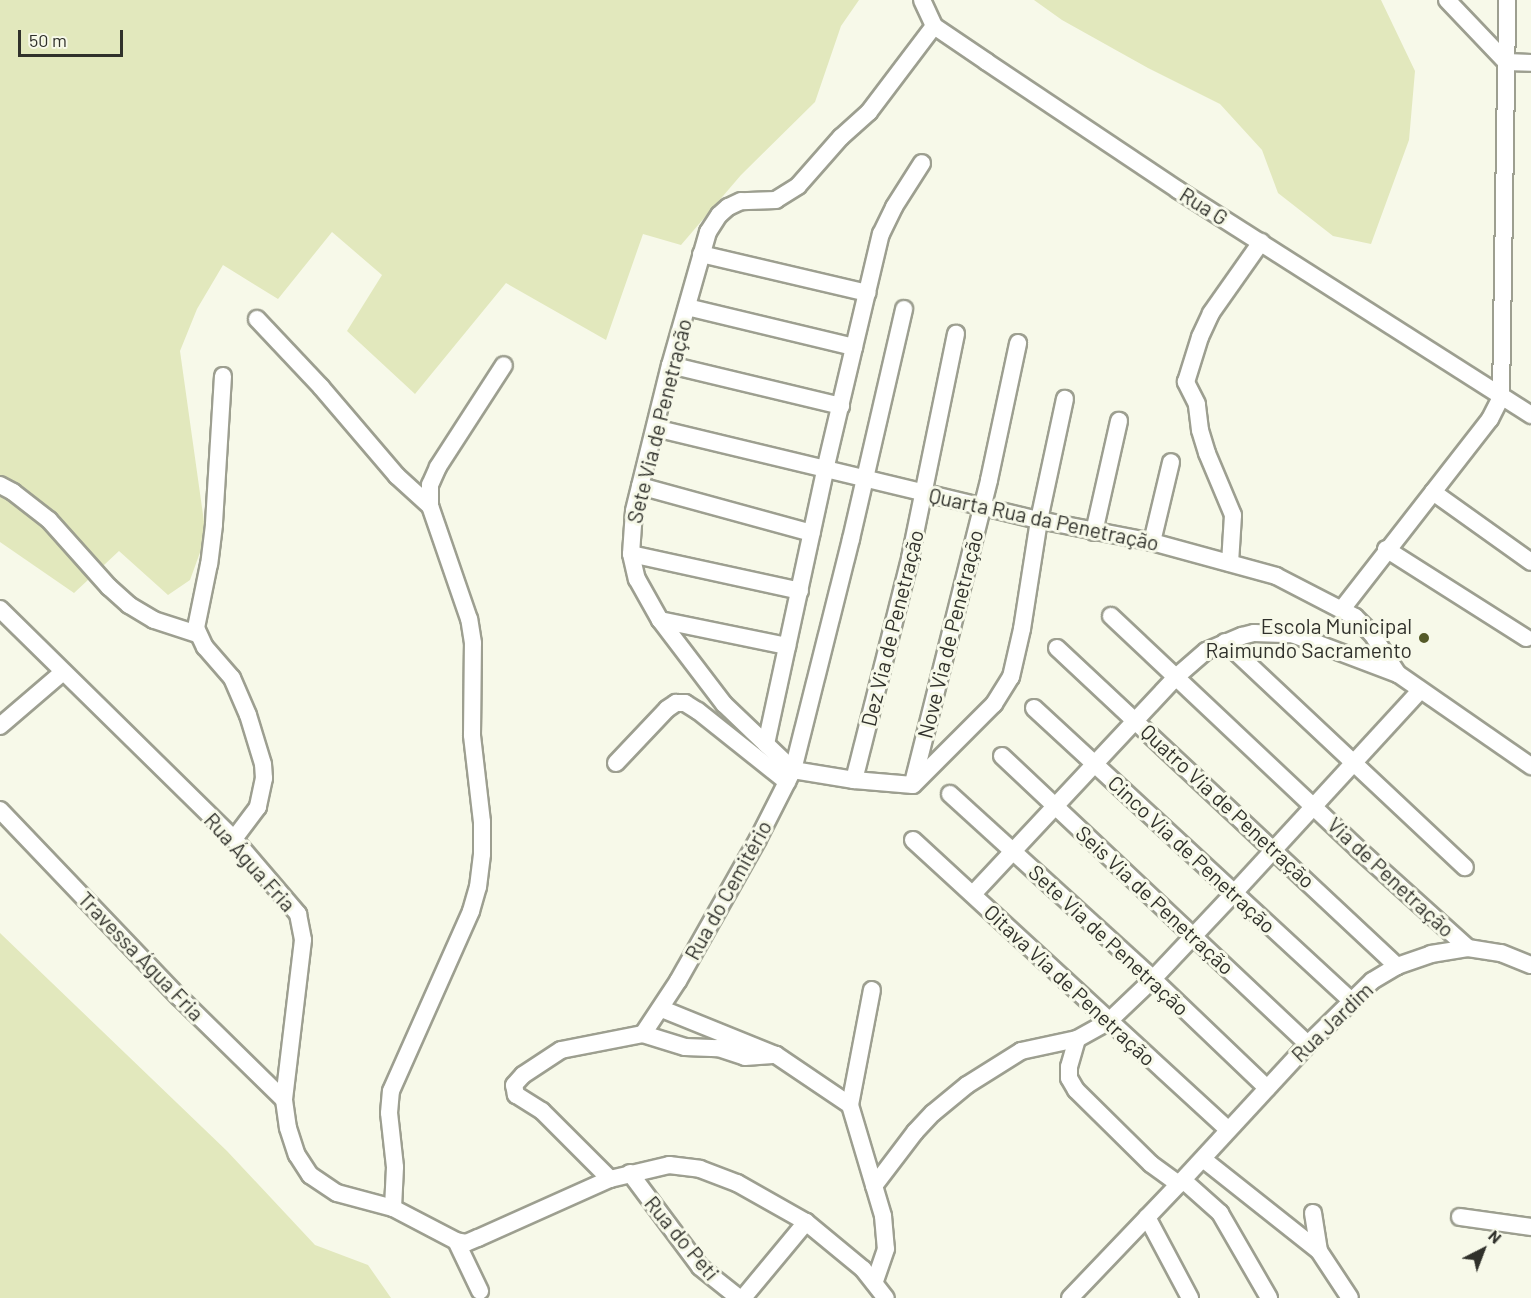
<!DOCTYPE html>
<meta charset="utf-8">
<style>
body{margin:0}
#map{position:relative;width:1531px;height:1298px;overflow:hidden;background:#f7f9e9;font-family:Barlow,sans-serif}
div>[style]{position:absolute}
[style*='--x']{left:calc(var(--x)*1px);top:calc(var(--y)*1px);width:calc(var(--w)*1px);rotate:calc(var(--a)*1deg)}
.green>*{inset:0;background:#e2e8bd}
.roads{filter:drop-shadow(2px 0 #9d9f90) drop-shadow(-2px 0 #9d9f90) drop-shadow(0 2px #9d9f90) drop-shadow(0 -2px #9d9f90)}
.minor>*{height:16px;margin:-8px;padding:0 8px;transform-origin:8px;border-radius:8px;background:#fff}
.dots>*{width:16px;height:16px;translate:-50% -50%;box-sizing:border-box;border:3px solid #f7f9e9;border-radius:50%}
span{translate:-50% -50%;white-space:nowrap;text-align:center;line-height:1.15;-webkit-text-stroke:6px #f7f9e9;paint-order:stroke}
.street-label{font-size:21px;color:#30312b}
.poi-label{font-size:21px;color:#30312b}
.right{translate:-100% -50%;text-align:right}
.north{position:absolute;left:1453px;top:1220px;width:60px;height:60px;-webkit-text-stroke:4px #f7f9e9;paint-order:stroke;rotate:42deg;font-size:16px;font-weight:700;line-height:24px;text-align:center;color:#30312b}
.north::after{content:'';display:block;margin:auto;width:21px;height:27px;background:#30312b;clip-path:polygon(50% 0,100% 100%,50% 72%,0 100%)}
.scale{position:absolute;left:18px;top:30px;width:105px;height:27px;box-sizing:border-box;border:3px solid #30312b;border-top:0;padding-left:8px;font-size:18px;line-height:21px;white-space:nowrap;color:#30312b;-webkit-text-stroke:4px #f7f9e9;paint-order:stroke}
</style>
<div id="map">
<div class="green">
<i style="clip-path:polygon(0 0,859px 0,841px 26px,815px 102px,741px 175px,681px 245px,643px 234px,606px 340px,506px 283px,415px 394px,347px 331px,382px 275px,332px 232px,278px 299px,223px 265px,197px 309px,180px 351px,206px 536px,190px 580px,168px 595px,119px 551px,74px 593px,0 542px)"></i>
<i style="clip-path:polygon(1034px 0,1381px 0,1415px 71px,1409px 140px,1371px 244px,1333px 236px,1278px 193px,1262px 150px,1220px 104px,1148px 68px,1062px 20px)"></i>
<i style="clip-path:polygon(0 933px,227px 1151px,315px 1245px,368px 1265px,391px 1298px,0 1298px)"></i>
</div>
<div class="roads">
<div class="minor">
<i style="--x:922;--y:0;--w:29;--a:65"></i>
<i style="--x:934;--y:26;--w:64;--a:34.2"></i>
<i style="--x:987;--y:62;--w:230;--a:33.8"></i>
<i style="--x:1178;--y:190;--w:419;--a:32.5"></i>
<i style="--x:1447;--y:0;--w:86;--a:46.4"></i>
<i style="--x:1506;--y:62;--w:25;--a:2"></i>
<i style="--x:934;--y:26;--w:108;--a:127.1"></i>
<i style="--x:869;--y:112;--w:38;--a:138"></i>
<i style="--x:841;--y:137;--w:65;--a:131.3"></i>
<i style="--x:798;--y:186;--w:26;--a:148"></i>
<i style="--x:776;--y:200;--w:35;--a:178"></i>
<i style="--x:741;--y:201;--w:14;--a:155"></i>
<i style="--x:728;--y:207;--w:12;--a:138"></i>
<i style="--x:719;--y:215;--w:20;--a:123"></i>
<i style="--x:708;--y:232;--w:138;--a:105.9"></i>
<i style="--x:670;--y:365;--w:150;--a:103.9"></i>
<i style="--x:634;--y:511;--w:43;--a:94"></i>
<i style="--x:631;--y:554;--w:26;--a:77"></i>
<i style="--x:637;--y:579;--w:47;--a:60.7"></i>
<i style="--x:660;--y:620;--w:106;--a:52.7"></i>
<i style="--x:724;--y:704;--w:95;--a:43.7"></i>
<i style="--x:793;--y:770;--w:62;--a:9.3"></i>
<i style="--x:854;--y:780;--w:59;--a:4.8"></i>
<i style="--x:913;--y:785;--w:115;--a:-45"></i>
<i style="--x:994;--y:704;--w:32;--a:-58"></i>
<i style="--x:1011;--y:677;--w:49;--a:-77.1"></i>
<i style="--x:1022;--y:629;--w:110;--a:-81.1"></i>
<i style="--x:1039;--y:520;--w:124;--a:-77.9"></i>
<i style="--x:701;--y:254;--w:171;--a:13.2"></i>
<i style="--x:687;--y:307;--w:172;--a:13.5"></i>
<i style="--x:257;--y:319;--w:93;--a:46.7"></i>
<i style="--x:321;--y:387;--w:117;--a:49.5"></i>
<i style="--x:397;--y:476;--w:45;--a:42.3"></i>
<i style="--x:670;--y:365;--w:176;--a:13.5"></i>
<i style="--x:223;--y:376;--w:149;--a:93.5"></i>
<i style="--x:214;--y:525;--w:39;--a:97"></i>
<i style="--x:209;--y:564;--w:65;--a:101.5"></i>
<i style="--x:196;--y:628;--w:21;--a:65"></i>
<i style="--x:205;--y:647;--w:41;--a:48.9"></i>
<i style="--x:232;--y:678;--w:40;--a:66.6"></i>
<i style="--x:248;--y:715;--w:51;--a:73"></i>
<i style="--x:263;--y:764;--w:14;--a:86"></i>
<i style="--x:264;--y:778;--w:30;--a:102"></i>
<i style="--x:258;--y:807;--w:40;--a:127"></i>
<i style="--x:655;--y:428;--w:395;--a:13.5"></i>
<i style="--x:1039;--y:520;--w:115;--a:11"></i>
<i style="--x:1152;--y:542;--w:129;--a:15.3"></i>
<i style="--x:1276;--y:576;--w:89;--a:27.4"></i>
<i style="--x:1355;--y:617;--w:24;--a:45"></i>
<i style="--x:1372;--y:634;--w:48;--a:57"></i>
<i style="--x:0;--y:485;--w:15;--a:28"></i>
<i style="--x:13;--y:492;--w:46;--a:37.9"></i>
<i style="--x:49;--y:520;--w:90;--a:48.2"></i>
<i style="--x:109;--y:587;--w:27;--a:42"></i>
<i style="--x:129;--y:605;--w:29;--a:31"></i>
<i style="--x:154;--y:620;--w:45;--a:18"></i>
<i style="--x:640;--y:486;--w:178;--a:15.3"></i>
<i style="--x:1433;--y:492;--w:120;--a:35.5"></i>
<i style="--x:1094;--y:532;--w:114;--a:-77.3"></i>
<i style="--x:1152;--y:542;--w:82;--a:-76.6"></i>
<i style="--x:1386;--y:549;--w:166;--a:32.4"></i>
<i style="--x:631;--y:554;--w:173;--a:12.3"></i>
<i style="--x:1230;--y:563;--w:48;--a:-86.4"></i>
<i style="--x:1233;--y:515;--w:67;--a:-112.8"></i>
<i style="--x:1207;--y:453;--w:24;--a:-107"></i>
<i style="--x:1200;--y:430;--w:26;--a:-97"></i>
<i style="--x:1197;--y:404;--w:25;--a:-117"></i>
<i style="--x:1186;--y:382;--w:47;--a:-72.7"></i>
<i style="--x:1200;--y:337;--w:26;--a:-65"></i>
<i style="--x:1211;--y:313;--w:87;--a:-54.8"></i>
<i style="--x:0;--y:609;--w:328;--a:44.5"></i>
<i style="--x:234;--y:839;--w:99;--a:49.5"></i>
<i style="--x:298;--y:914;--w:26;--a:79"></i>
<i style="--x:303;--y:940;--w:161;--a:96.8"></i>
<i style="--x:284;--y:1100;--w:28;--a:82"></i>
<i style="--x:288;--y:1128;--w:28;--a:72"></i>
<i style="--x:297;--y:1155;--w:24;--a:57"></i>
<i style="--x:310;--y:1175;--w:32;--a:34"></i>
<i style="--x:337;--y:1193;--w:58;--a:15"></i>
<i style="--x:393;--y:1208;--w:71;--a:27.6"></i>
<i style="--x:1342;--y:609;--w:241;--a:-52.1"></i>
<i style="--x:1490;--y:419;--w:25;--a:-63"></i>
<i style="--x:1501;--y:397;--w:397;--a:-89.1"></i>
<i style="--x:1111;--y:616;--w:340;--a:43.3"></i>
<i style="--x:1358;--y:849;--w:148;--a:42"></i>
<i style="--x:660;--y:620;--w:130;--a:11.6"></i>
<i style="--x:1225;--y:642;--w:329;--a:43.2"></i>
<i style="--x:1057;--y:648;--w:466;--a:43.1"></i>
<i style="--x:1034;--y:708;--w:430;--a:42.7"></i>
<i style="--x:0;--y:726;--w:83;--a:-40.6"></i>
<i style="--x:766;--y:744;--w:280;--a:-77.8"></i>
<i style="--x:825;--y:470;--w:243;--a:-76.7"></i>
<i style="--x:881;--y:234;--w:30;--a:-64"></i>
<i style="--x:894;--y:207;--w:52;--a:-57.5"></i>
<i style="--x:1002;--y:756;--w:420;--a:43.3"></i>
<i style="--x:616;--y:763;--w:74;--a:-46.6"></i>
<i style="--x:667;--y:709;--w:11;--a:-34"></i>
<i style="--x:676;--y:703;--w:9;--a:0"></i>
<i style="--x:685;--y:703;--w:15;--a:32"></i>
<i style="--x:698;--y:711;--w:114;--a:38.6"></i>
<i style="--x:854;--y:780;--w:229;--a:-75.8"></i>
<i style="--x:910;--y:558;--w:229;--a:-78.4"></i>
<i style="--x:913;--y:783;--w:312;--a:-75.9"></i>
<i style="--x:989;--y:480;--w:140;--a:-78"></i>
<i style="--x:950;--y:794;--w:275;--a:42.3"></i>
<i style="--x:1153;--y:979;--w:158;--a:43.7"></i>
<i style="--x:0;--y:810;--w:259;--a:46.3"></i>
<i style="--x:179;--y:997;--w:147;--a:44.4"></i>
<i style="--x:913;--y:840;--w:428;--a:42.6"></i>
<i style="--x:973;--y:894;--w:297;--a:-46.9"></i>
<i style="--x:1176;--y:677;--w:40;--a:-41"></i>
<i style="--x:1206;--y:651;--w:39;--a:-23"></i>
<i style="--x:1242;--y:636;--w:12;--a:-14"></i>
<i style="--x:1254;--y:633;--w:38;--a:2"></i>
<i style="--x:1292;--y:634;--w:113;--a:20.7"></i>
<i style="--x:1398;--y:674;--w:162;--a:34.7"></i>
<i style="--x:662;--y:1009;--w:123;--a:22"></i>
<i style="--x:776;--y:1055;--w:89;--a:34"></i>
<i style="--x:850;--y:1105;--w:116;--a:73.4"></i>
<i style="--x:883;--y:1216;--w:33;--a:85"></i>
<i style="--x:886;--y:1249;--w:34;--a:109"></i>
<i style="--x:643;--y:1034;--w:64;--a:-56.6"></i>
<i style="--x:678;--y:981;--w:163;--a:-60.6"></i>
<i style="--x:758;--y:839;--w:77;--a:-63.1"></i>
<i style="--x:793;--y:770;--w:238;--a:-75.9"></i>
<i style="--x:851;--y:539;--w:236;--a:-77"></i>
<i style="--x:1077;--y:1039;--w:29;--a:106"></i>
<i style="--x:1069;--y:1067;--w:11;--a:90"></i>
<i style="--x:1069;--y:1078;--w:14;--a:60"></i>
<i style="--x:1076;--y:1090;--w:105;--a:44.6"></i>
<i style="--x:1151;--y:1164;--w:34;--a:36"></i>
<i style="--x:850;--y:1105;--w:117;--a:-79.2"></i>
<i style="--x:1203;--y:1159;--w:148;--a:38.4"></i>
<i style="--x:630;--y:1173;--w:117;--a:53.3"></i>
<i style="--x:700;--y:1267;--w:50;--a:38.5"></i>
<i style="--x:610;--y:1179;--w:96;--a:-135"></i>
<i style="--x:542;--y:1111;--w:31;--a:-148"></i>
<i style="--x:516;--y:1095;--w:10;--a:-101"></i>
<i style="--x:514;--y:1085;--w:13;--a:-48"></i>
<i style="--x:523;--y:1075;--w:45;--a:-33.3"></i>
<i style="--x:561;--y:1050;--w:84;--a:-11"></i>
<i style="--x:643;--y:1034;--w:44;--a:17.2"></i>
<i style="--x:685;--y:1047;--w:33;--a:2"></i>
<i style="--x:718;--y:1048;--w:28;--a:18"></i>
<i style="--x:745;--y:1057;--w:31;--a:-4"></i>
<i style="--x:1183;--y:1180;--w:50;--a:41.7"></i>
<i style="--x:1220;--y:1213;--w:98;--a:60"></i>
<i style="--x:874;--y:1186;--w:68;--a:-52.8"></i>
<i style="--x:915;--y:1132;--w:26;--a:-47"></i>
<i style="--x:933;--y:1113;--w:44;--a:-39.5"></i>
<i style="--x:967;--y:1085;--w:64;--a:-32.2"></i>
<i style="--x:1021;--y:1051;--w:57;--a:-12.1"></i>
<i style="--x:1077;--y:1039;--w:35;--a:-29"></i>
<i style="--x:1108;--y:1022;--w:62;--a:-43.7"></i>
<i style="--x:1153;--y:979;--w:118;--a:-46.7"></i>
<i style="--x:1234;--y:893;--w:275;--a:-47.4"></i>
<i style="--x:393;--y:1208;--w:41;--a:-87.2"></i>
<i style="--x:395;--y:1167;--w:54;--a:-96.3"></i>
<i style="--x:389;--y:1113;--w:22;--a:-85"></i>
<i style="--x:391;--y:1091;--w:197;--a:-66"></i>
<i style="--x:471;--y:911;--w:25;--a:-74"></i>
<i style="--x:478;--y:887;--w:33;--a:-83"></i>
<i style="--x:482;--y:854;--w:32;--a:-90"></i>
<i style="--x:482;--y:822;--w:88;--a:-96.6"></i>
<i style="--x:472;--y:735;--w:92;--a:-89.4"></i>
<i style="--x:473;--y:643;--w:24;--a:-99"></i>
<i style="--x:469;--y:619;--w:120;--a:-109"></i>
<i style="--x:430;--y:506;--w:21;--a:-90"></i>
<i style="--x:430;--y:485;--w:20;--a:-66"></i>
<i style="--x:438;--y:467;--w:121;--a:-57.1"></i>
<i style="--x:1313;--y:1213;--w:38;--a:81"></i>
<i style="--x:1319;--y:1251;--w:56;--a:56.6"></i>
<i style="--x:1147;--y:1217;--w:92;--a:62"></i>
<i style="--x:1460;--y:1217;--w:72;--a:8"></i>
<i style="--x:480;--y:1291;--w:55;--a:-115.6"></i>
<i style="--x:456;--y:1241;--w:10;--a:11"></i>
<i style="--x:466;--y:1243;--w:13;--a:-23"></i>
<i style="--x:478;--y:1238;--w:145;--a:-24.1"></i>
<i style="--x:610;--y:1179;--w:61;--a:-13.3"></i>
<i style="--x:669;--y:1165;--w:31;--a:7"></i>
<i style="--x:700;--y:1169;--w:40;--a:21"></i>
<i style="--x:737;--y:1183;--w:79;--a:29.5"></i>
<i style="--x:806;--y:1222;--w:74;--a:39.5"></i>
<i style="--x:863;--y:1269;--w:37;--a:52"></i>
<i style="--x:743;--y:1298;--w:99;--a:-50.3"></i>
<i style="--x:1070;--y:1298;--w:158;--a:-46.3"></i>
<i style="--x:1179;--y:1184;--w:190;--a:-47.3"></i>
<i style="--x:1308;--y:1044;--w:90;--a:-44.5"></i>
<i style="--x:1372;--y:981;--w:29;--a:-31"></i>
<i style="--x:1397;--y:966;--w:36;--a:-19"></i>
<i style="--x:1431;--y:954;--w:37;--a:-9"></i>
<i style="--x:1468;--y:948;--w:33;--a:9"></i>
<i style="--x:1501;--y:953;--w:32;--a:22"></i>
</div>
</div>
<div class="dots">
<i style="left:1424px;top:638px;background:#555a28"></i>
</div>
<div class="street-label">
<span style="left:1204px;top:206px;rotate:32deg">Rua G</span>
<span style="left:659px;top:421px;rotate:-76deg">Sete Via de Penetração</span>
<span style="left:1044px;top:519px;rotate:12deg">Quarta Rua da Penetração</span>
<span style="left:892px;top:628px;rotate:-76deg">Dez Via de Penetração</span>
<span style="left:950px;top:634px;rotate:-76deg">Nove Via de Penetração</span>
<span style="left:1228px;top:806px;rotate:43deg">Quatro Via de Penetração</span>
<span style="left:1192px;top:854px;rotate:43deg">Cinco Via de Penetração</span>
<span style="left:250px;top:862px;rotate:48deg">Rua Água Fria</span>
<span style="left:1391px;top:877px;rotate:43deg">Via de Penetração</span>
<span style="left:728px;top:890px;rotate:-61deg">Rua do Cemitério</span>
<span style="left:1155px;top:900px;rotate:43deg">Seis Via de Penetração</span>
<span style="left:1109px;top:940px;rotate:43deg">Sete Via de Penetração</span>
<span style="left:141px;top:956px;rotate:46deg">Travessa Água Fria</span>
<span style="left:1070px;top:985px;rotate:43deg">Oitava Via de Penetração</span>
<span style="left:1332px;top:1022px;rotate:-44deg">Rua Jardim</span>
<span style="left:682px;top:1238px;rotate:50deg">Rua do Peti</span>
</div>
<div class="poi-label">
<span class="right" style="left:1412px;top:638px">Escola Municipal<br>Raimundo Sacramento</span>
</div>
<div class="north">N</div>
<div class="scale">50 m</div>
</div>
